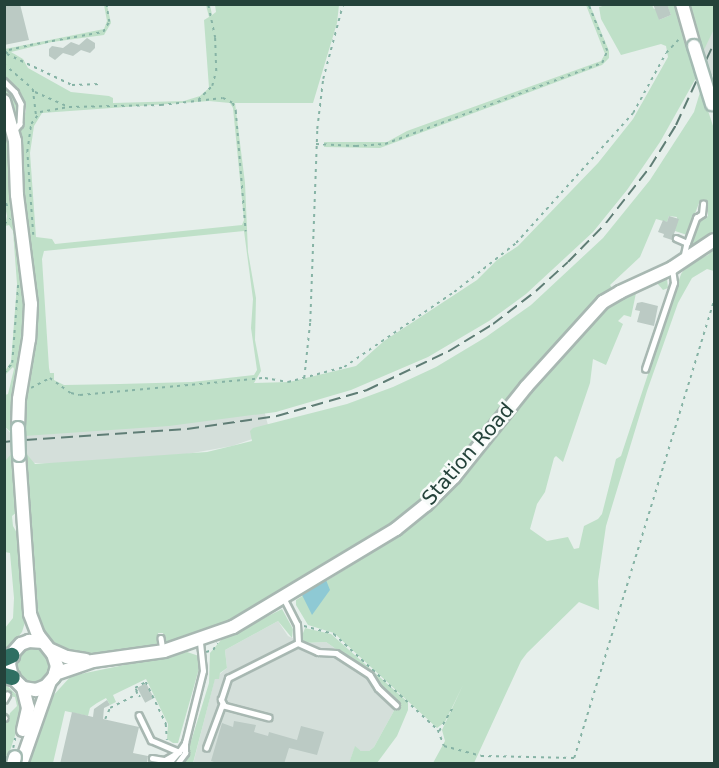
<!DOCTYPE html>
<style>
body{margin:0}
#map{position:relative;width:719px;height:768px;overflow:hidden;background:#e6efeb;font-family:"DejaVu Sans",sans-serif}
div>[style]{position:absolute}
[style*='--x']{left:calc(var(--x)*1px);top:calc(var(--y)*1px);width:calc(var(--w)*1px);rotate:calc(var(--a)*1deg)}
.built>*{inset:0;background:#d4dfda}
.green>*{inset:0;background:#bfe0c8}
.round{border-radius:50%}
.water>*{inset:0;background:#8ec9d4}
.building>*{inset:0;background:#bbcac4;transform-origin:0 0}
.path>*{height:1.5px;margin-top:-0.75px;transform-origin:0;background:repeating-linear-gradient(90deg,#86b3a5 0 3px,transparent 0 7.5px)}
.roads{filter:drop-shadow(2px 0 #a8b8b2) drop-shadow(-2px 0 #a8b8b2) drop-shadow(0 2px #a8b8b2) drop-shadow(0 -2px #a8b8b2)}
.lane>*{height:4.5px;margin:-2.25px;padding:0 2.25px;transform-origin:2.25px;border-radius:2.25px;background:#fff}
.secondary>*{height:12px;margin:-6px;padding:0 6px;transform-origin:6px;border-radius:6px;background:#fff}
.highway>*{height:15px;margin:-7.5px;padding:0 7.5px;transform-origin:7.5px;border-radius:7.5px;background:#2f6f62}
.rail>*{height:2px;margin-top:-1px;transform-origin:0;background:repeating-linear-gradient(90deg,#5f7d75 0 12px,transparent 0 18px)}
.bridges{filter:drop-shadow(2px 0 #a4bbb3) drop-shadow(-2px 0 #a4bbb3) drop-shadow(0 2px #a4bbb3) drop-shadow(0 -2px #a4bbb3)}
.secondary-bridge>*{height:12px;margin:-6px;padding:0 6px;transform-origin:6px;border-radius:6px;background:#fff}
span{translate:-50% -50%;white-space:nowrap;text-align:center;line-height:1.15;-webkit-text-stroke:5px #f7fbf9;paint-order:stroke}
.street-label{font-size:20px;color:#24423a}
.frame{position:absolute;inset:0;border:6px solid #24423a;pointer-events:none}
</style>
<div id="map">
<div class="built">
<i style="clip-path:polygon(714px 5px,714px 75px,710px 76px,702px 54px)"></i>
<i style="clip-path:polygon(261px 398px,270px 433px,232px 446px,187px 454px,52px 464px,5px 461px,5px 470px,4px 426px,13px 436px)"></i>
<i style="clip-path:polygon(278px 621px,288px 636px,303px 643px,326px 642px,356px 663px,397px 699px,396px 707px,374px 747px,369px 751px,361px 751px,355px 747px,349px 763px,193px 764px,215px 678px,227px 668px,225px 650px)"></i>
</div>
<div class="green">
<i style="clip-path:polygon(evenodd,104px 5px,107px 5px,111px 23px,104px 35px,52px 42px,11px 52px,23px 59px,28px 68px,71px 92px,109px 96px,113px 98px,113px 103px,184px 101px,200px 96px,209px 88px,204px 20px,209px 17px,206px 5px,210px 5px,212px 15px,216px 12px,215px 5px,339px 5px,337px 23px,313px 103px,235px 103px,245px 183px,248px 252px,256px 298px,255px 340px,261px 371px,254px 383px,289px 382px,356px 366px,384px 341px,477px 280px,497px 260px,518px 246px,598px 163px,633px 119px,668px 57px,666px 46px,661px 44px,621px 55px,601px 19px,599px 7px,606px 5px,652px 5px,654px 9px,658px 8px,659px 20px,671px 15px,667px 5px,677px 5px,685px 30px,681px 33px,686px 34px,696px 78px,660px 142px,627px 190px,593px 232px,526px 294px,489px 321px,428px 357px,351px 390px,276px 412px,169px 426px,24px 436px,26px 237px,18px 141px,26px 110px,22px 95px,5px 77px,5px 49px,104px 29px,107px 21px,104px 5px,209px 101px,230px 103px,233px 108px,244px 220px,242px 225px,55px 244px,52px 239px,36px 237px,30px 153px,34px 126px,42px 113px,209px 101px,104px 5px,244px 231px,253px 299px,251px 328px,257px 370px,254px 375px,192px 382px,120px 384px,64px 385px,54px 380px,54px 373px,50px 373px,49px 368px,42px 259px,44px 251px,244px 231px)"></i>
<i style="clip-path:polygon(586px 5px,590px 5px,609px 51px,609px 58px,602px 65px,380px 148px,324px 147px,324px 142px,387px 142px,407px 131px,601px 61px,605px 54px)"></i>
<i style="clip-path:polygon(687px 5px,714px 5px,714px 29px,702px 54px)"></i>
<i style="clip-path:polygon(5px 85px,17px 101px,17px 122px,5px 93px)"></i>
<i style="clip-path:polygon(701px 89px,714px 129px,714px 235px,689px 254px,687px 250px,693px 240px,697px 221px,708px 216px,707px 203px,699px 203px,687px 235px,675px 231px,677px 217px,669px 216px,667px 222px,656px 219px,640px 257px,610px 285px,614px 291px,474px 449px,408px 518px,248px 613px,214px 630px,165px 645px,163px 633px,158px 633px,160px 641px,156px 647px,84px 658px,53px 645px,40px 632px,25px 452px,35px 464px,207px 452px,252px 441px,250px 431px,253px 428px,347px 404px,393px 387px,436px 367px,486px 337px,531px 305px,603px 238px,650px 180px,694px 112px)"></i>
<i style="clip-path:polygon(4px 109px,8px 121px,27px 293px,13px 434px,4px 426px,5px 395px,8px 394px,14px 369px,13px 367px,5px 375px,5px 371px,11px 362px,17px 284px,13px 231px,9px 225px,5px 226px,7px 216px,4px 202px)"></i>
<i style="clip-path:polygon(714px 248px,714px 271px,707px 269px,692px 278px,678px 303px,647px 391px,606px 526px,598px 581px,599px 610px,579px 602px,527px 653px,521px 661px,474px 763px,433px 763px,445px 741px,442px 730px,463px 685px,445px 722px,437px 728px,334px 633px,308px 625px,296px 605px,296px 600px,376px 550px,411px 521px,601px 308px,661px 278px,667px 279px,668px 288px,663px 290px,657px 283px,636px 293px,631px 317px,624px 315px,618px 321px,623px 324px,606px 365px,593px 359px,590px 383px,563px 462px,556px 456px,554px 458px,545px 492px,537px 504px,530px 529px,547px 541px,568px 537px,574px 549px,579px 548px,584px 526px,598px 519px,602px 514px,616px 459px,621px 456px,681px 274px,688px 264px,708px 255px)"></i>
<i style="clip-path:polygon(14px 451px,17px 512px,12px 516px,13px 526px,18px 535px,27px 616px,22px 632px,5px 653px,5px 628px,13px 618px,14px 598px,10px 553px,5px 552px,5px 461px)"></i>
<i style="clip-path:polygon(282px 609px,293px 629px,292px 638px,278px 621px,225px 650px,227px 668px,220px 673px,219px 679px,215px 679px,193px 763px,181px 764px,189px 748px,209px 683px,210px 653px,221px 640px)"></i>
<i style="clip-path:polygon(305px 628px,331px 634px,408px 702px,408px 710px,397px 736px,377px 763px,349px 763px,355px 746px,361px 751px,369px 751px,374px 747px,396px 707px,397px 699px,356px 663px,326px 642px,303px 643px,301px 638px)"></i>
<i class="round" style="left:14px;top:646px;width:38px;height:38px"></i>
<i style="clip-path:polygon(187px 652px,199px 656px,200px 665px,178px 743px,173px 743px,167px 739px,168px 724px,146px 679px,113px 695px,116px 702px,110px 705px,106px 698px,97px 703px,90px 708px,88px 716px,65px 711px,53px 763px,28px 764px,51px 698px,71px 676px)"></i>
<i style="clip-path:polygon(5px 684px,21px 699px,23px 711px,8px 757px,5px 754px,5px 720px,7px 722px,10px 713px,17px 706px,15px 697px,9px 696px,10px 693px,7px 691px,5px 693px)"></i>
</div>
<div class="water">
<i style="clip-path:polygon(326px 580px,330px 590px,312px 615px,302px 595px)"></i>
</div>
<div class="building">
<i style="clip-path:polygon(4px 4px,20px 4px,29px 40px,4px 45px)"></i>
<i style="clip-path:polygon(653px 4px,667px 4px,671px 15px,659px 20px)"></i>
<i style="clip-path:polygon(87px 38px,95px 43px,95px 48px,90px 53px,81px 50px,73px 56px,63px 53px,55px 60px,49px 56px,49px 49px,52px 46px,63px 48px,71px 42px,79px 45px)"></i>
<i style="clip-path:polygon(669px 216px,679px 219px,672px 240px,663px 237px,664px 234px,658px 232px,663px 220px,667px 222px)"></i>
<i style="clip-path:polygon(642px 302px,658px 306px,654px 326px,637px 322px,640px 311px,635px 310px,637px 303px)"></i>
<i style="left:146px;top:683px;width:17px;height:10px;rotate:62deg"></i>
<i style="clip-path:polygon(107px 700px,110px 705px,104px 708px,103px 719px,139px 727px,133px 753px,148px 756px,147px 764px,60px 764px,72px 712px,93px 717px,94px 709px)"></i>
<i style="clip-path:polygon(234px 721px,256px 725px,254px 732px,268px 736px,269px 732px,297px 740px,301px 726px,324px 732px,317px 755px,289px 748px,284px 764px,220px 764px,211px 761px,222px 723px,233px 727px)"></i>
</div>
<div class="path">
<i style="--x:5;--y:54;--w:6;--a:-45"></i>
<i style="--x:9;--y:50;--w:22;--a:-13"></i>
<i style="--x:30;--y:45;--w:74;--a:-10.1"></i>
<i style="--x:103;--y:32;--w:12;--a:-59"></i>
<i style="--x:109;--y:22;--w:18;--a:-99"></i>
<i style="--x:7;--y:54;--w:72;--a:25.5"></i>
<i style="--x:72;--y:85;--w:29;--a:-2"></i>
<i style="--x:4;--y:64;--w:38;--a:41"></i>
<i style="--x:33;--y:89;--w:26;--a:83"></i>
<i style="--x:35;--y:92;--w:36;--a:24"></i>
<i style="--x:198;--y:100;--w:20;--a:-45"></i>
<i style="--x:212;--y:86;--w:16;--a:-75"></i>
<i style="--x:216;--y:71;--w:33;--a:-92"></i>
<i style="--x:215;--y:38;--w:35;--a:-102"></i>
<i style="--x:316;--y:144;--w:40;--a:2.9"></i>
<i style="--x:356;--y:146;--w:29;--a:-4"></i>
<i style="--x:385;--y:144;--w:232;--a:-20.5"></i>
<i style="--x:602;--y:63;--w:13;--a:-67"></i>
<i style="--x:607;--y:51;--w:51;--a:-112"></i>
<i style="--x:4;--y:196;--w:13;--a:72"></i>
<i style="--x:4;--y:224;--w:8;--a:-40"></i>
<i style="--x:33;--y:235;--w:83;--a:-94.1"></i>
<i style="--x:27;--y:152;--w:28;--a:-82"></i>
<i style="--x:31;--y:124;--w:15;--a:-53"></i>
<i style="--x:40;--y:112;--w:29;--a:-10"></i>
<i style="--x:69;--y:107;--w:92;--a:-1.2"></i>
<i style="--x:161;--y:105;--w:62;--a:-6.4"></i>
<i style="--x:223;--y:98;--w:11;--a:27"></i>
<i style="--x:233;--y:103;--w:9;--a:69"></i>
<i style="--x:236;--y:111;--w:121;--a:85.3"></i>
<i style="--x:4;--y:373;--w:13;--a:-51"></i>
<i style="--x:12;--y:363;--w:79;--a:-85.7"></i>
<i style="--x:304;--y:378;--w:56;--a:-83.9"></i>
<i style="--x:310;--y:322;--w:193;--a:-87.9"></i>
<i style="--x:317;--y:129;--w:50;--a:-83.2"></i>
<i style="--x:323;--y:79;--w:78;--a:-75.1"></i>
<i style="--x:31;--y:388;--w:21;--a:-28"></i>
<i style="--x:50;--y:378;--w:26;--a:36"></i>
<i style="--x:71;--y:393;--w:9;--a:13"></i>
<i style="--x:80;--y:395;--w:186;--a:-5.3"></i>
<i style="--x:265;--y:378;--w:23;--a:10"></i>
<i style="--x:288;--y:382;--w:58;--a:-15"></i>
<i style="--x:344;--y:367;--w:133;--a:-34.3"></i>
<i style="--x:454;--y:292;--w:79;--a:-38.3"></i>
<i style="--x:516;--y:243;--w:175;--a:-48"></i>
<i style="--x:633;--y:113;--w:68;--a:-61.2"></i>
<i style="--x:666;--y:53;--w:21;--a:-47"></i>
<i style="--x:304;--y:626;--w:31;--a:15"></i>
<i style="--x:334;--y:634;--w:142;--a:42.7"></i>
<i style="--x:438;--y:730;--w:17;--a:69"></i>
<i style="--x:444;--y:746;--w:38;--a:15"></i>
<i style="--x:481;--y:756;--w:93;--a:1.2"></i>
<i style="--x:574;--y:758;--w:480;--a:-73"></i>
<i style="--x:206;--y:652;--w:7;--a:-16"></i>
<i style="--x:213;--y:650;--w:8;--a:-60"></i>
<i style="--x:136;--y:689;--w:9;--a:63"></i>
<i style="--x:105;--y:719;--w:12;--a:-66"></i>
<i style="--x:110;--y:708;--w:30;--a:-27"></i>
<i style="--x:137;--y:694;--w:6;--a:-108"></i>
<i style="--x:135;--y:688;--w:13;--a:-29"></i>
<i style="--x:146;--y:682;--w:47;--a:64.5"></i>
<i style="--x:166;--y:724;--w:16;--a:86"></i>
<i style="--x:439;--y:731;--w:30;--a:-60"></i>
<i style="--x:13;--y:748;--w:10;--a:-79"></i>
</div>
<div class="roads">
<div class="lane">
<i style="--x:4;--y:81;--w:16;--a:45"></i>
<i style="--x:15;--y:92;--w:13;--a:63"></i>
<i style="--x:21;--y:104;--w:20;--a:93"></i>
<i style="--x:20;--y:124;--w:9;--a:131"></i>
<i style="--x:676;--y:238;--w:12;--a:24"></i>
<i style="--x:687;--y:243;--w:14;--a:102"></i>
<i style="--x:687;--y:243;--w:27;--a:-70"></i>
<i style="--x:696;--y:218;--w:7;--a:-34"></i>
<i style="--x:702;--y:214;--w:10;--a:-84"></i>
<i style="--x:645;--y:369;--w:91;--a:-71.4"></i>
<i style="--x:674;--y:283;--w:15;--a:-98"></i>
<i style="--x:161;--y:638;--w:12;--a:81"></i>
<i style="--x:298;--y:643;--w:22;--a:24"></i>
<i style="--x:318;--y:652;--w:18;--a:3"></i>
<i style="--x:336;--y:653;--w:40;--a:32.9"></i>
<i style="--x:370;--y:675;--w:15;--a:58"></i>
<i style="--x:378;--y:688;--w:25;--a:43"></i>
<i style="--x:4;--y:700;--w:6;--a:-59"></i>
<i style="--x:139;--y:715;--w:28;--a:64"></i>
<i style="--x:151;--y:740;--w:30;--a:23"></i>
<i style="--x:179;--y:752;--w:16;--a:130"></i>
<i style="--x:4;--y:717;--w:1;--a:45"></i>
<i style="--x:269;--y:718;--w:47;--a:-165.1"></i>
<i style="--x:224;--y:706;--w:7;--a:-117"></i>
<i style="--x:221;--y:700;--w:23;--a:-72"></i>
<i style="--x:228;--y:678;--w:78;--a:-26.6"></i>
<i style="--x:298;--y:643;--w:18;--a:-93"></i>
<i style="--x:297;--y:625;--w:29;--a:-117"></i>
<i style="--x:206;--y:748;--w:46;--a:-69.6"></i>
<i style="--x:152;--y:758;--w:13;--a:9"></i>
<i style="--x:165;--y:760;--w:16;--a:-30"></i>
<i style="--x:179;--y:752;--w:11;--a:-56"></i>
<i style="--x:185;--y:743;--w:74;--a:-76"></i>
<i style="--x:203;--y:671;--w:31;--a:-96"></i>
<i style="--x:177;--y:764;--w:14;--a:-54"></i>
<i style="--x:185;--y:753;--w:10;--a:-90"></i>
</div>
<div class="secondary">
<i style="--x:682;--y:4;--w:44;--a:74.1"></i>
<i style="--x:4;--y:101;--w:41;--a:74.6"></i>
<i style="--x:15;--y:141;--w:54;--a:87.9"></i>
<i style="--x:17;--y:195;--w:110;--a:82.7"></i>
<i style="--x:31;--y:304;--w:35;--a:93"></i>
<i style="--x:29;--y:339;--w:61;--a:99.5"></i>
<i style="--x:19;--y:399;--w:29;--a:92"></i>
<i style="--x:19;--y:455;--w:159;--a:86"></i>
<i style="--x:30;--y:614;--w:22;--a:69"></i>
<i style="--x:38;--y:635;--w:24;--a:52"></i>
<i style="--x:53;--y:654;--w:13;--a:72"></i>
<i style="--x:57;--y:666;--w:11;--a:105"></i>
<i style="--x:54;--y:677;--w:12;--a:132"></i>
<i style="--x:46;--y:686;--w:11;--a:158"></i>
<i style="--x:36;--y:690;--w:13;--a:-171"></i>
<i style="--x:23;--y:688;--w:16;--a:-135"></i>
<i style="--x:12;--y:677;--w:13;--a:-103"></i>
<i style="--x:9;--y:664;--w:9;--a:-77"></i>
<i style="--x:11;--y:655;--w:15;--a:-48"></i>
<i style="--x:21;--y:644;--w:9;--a:-21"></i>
<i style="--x:29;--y:641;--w:14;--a:4"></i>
<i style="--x:51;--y:650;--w:17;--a:24"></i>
<i style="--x:67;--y:657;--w:19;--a:9"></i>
<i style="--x:55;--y:674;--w:40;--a:-18.9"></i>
<i style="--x:93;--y:661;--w:72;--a:-8"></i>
<i style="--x:164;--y:651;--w:73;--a:-19.2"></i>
<i style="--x:233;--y:627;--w:190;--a:-31"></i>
<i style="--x:396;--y:529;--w:38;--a:-39"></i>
<i style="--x:426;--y:505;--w:40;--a:-45"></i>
<i style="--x:454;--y:477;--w:115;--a:-51.3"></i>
<i style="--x:526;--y:387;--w:115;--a:-47.8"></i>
<i style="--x:603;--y:302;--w:20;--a:-30"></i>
<i style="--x:620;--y:292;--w:57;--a:-24.8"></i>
<i style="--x:672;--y:268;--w:50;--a:-33.7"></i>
<i style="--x:23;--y:730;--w:23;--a:-77"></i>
<i style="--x:28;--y:708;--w:21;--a:-104"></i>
<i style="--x:21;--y:764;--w:85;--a:-70.7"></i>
</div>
<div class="highway">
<i style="--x:4;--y:658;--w:8;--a:-23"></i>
<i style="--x:4;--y:675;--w:8;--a:14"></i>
</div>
</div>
<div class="rail">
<i style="--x:25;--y:440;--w:162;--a:-3.9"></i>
<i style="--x:187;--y:429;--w:91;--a:-8.2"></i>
<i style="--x:277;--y:416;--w:94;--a:-16.1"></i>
<i style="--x:367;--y:390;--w:91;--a:-25.4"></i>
<i style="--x:449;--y:351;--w:52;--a:-31.5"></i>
<i style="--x:493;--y:324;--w:54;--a:-37.5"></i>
<i style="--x:536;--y:291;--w:43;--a:-42.2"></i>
<i style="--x:568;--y:262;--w:54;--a:-45.7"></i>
<i style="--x:606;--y:223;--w:71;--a:-51.8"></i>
<i style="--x:650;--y:167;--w:49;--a:-58.2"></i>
<i style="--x:676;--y:125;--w:90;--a:-65.1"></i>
<i style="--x:4;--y:442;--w:9;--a:-6"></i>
<i style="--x:4;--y:756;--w:14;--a:36"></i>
</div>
<div class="bridges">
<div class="secondary-bridge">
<i style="--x:694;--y:46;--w:61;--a:72.8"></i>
<i style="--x:18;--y:428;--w:27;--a:88"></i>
<i style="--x:13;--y:764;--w:7;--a:-74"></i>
</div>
</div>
<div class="street-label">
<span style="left:468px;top:454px;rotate:-49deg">Station Road</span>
</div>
<div class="frame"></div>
</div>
